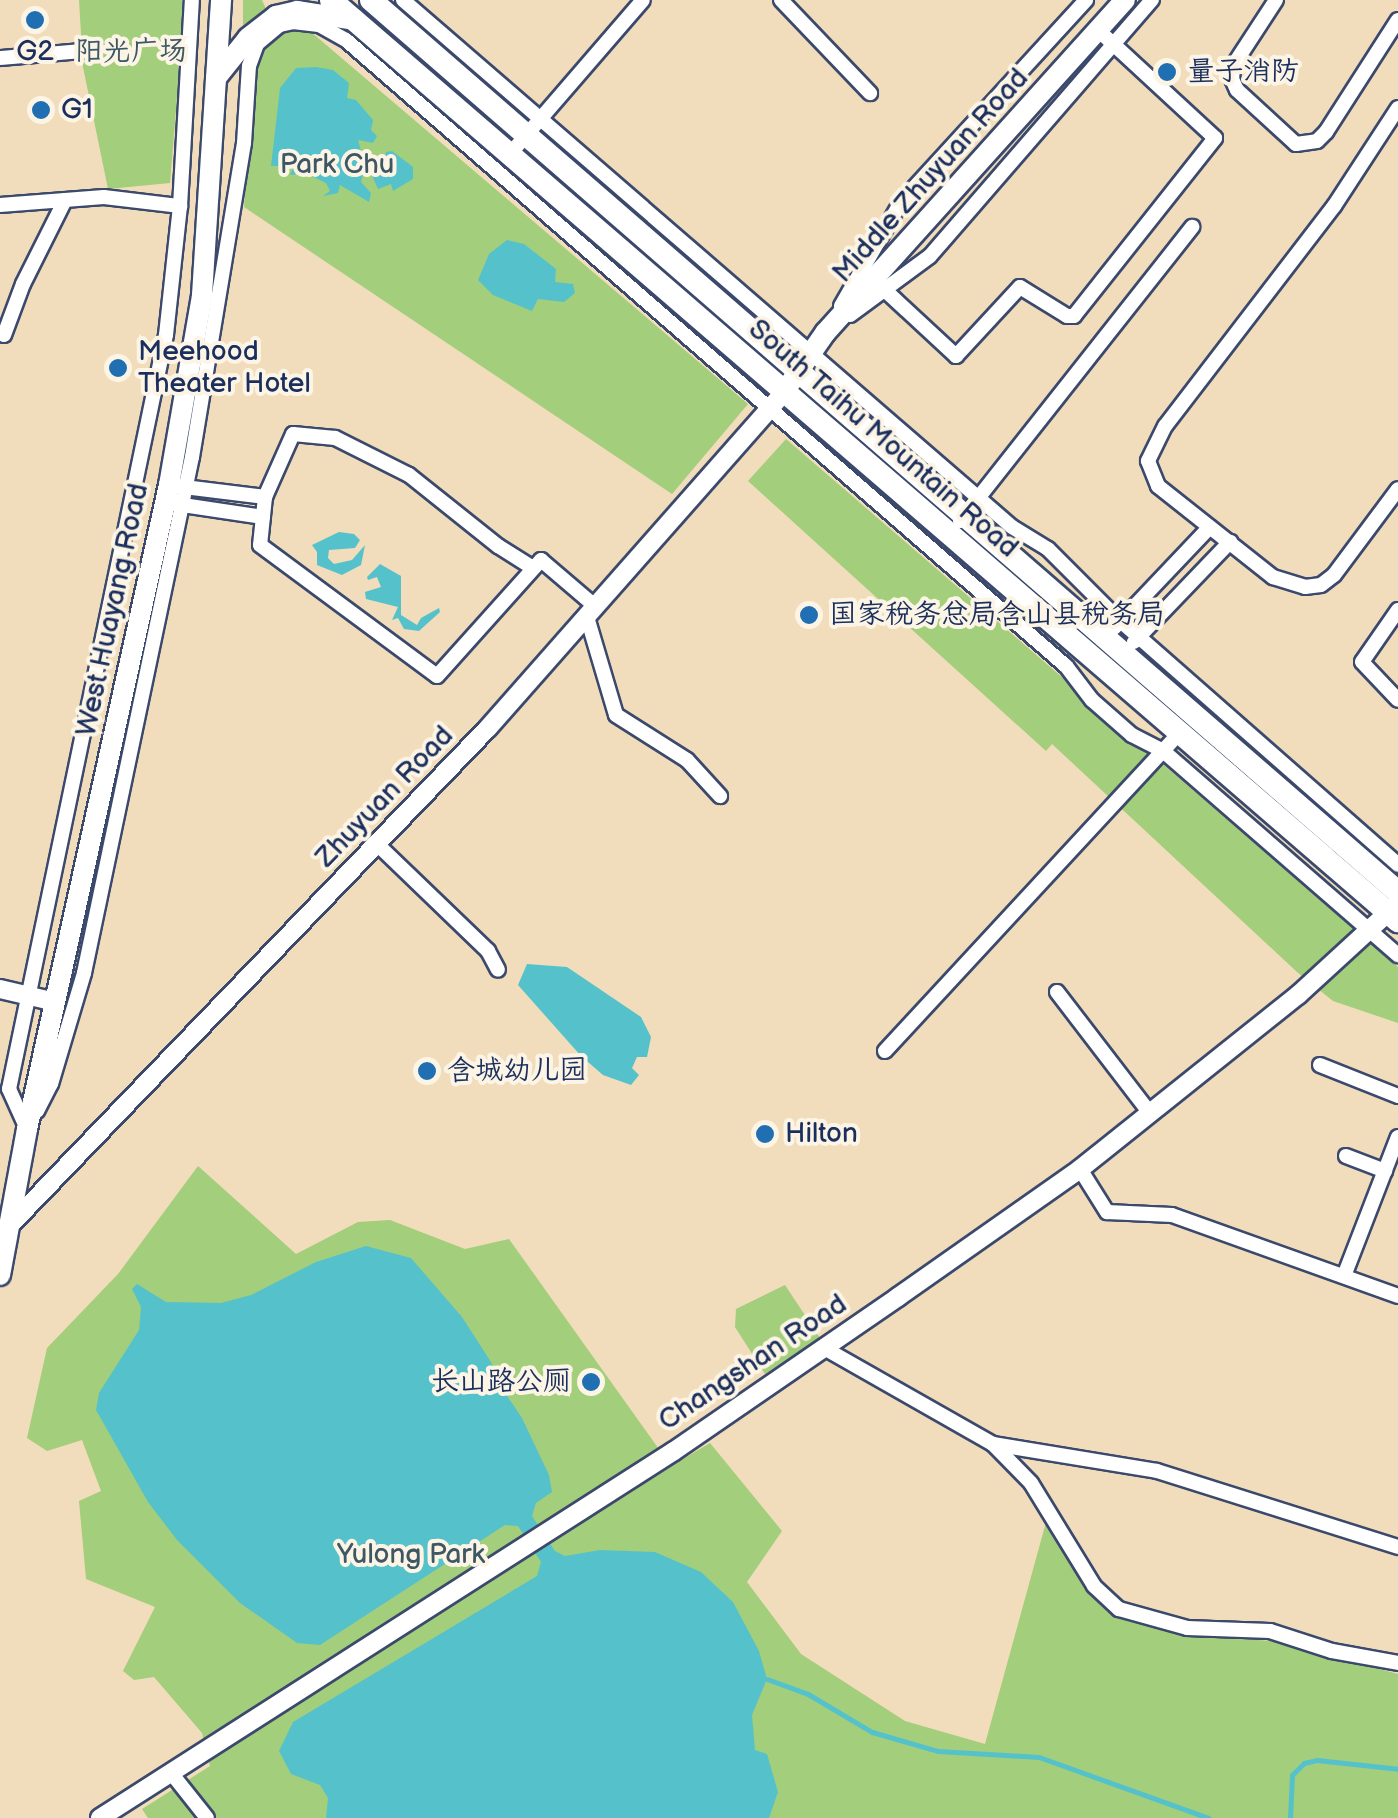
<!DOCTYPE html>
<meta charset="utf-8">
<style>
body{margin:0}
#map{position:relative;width:1398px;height:1818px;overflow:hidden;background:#f1dcbb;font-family:"Balsamiq Sans","LXGW WenKai TC",sans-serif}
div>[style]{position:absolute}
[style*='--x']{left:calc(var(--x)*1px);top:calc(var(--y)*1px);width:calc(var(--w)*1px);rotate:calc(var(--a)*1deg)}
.green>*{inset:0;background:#a3ce7b}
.water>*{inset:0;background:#55c2cb}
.stream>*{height:5px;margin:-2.5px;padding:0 2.5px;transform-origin:2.5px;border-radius:2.5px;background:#55c2cb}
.roads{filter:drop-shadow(2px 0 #3b496c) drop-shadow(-2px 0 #3b496c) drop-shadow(0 2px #3b496c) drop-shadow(0 -2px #3b496c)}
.minor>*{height:14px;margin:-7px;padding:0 7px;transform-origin:7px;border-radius:7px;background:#fff}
.tertiary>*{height:18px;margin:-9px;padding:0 9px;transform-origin:9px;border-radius:9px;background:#fff}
.secondary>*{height:20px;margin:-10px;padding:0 10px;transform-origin:10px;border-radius:10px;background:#fff}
.primary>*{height:22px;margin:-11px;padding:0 11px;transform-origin:11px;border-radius:11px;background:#fff}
.dots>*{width:28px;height:28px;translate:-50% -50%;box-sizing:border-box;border:5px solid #fcf5e5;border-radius:50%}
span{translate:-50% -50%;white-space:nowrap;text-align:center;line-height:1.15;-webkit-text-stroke:8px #fcf5e5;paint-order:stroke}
.poi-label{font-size:28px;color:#1b2f5e}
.left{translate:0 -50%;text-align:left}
.right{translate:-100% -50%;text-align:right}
.park-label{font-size:28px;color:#3d5765}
.street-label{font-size:28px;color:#1b2f5e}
</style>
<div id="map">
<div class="green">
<i style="clip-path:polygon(79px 0,185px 0,170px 183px,108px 189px,83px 67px)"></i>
<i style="clip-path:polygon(243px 0,262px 0,267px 11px,243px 25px)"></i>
<i style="clip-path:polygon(304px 26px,748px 404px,672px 494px,244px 207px,253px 67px,271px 36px)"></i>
<i style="clip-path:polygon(786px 439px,1398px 967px,1398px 1023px,1333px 1001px,1297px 972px,1052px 744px,1046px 751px,748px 481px)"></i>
<i style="clip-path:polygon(198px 1166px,296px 1254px,358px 1222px,390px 1220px,465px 1249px,509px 1239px,671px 1466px,710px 1443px,782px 1531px,747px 1582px,801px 1654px,905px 1721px,985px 1744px,1048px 1515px,1090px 1590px,1110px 1613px,1165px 1631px,1280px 1642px,1398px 1674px,1398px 1818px,148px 1818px,142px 1809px,210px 1766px,202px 1733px,154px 1677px,134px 1680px,123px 1671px,155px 1607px,86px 1579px,79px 1501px,101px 1491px,82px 1440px,47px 1451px,27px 1438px,47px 1348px,118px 1274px)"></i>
<i style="clip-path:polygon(785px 1285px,820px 1338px,765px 1374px,735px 1327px,736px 1309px)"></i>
</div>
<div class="water">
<i style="clip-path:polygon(316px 67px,333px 70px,349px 83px,347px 98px,356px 100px,373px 120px,371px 130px,377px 136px,373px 143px,358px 140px,363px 158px,383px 162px,386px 152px,392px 151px,413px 167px,413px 179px,393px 191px,391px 184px,378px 189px,370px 171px,363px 174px,361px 182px,371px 193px,369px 202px,340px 185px,338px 193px,323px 196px,330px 191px,326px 183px,305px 173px,290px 175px,296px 162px,283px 154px,279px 166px,271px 166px,280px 88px,296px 68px)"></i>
<i style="clip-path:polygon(507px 240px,524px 244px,556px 269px,555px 282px,573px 284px,575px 293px,564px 302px,538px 299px,532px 311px,493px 295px,478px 280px,489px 254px)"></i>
<i style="clip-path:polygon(339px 532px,354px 534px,360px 540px,355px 548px,329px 550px,328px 558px,334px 564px,352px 560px,365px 545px,361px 565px,342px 575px,317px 565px,317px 552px,312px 545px)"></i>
<i style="clip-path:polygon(380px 564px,401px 576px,401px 615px,417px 625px,421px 618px,439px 608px,440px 612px,419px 631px,404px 629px,398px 618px,392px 620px,398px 607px,366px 599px,365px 592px,381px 587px,377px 577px,368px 580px,367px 577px)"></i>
<i style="clip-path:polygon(527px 964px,567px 967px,641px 1017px,651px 1037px,647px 1057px,637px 1057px,632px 1068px,639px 1075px,631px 1085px,603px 1075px,581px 1056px,518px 985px)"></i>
<i style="clip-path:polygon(366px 1246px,411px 1258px,462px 1317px,491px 1362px,495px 1378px,522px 1418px,549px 1475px,552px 1492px,536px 1503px,532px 1516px,555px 1551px,565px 1556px,600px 1550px,655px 1552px,701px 1572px,733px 1602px,759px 1651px,767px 1679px,752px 1715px,755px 1750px,767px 1754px,778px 1792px,769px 1818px,326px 1818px,328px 1798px,320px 1785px,291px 1774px,279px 1751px,293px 1722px,537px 1576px,541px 1562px,518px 1526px,505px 1525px,320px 1645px,297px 1643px,240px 1603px,177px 1540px,148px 1502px,96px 1410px,99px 1393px,139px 1330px,141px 1307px,132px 1289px,137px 1284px,166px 1302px,221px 1303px,251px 1295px,316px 1262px)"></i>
</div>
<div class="stream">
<i style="--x:767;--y:1679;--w:44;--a:20.1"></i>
<i style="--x:808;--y:1694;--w:74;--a:30.7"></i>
<i style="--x:872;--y:1732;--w:69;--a:16.1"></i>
<i style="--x:938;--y:1751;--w:101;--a:3.4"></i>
<i style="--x:1039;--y:1757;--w:180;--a:19.8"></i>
<i style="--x:1290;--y:1818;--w:43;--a:-87.3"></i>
<i style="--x:1292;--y:1775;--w:17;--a:-45"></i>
<i style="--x:1304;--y:1763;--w:13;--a:-13"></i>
<i style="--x:1317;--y:1760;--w:81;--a:6.3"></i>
</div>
<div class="roads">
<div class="minor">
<i style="--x:403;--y:0;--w:805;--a:40.87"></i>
<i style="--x:1012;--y:527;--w:42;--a:31.4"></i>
<i style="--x:1048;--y:549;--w:95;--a:45"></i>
<i style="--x:1115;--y:616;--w:377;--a:41.3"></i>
<i style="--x:781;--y:0;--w:129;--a:46.3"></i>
<i style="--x:1276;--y:0;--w:79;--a:123.1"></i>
<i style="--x:1233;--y:66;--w:13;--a:94"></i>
<i style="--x:1232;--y:79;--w:12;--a:66"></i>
<i style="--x:1237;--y:90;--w:80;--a:42.5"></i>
<i style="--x:1296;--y:144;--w:21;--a:-8"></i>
<i style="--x:1317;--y:141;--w:13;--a:-45"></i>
<i style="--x:1326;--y:132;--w:133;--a:-57.3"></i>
<i style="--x:0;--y:58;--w:81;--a:-4.9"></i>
<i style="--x:1398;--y:108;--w:117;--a:123.1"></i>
<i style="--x:1334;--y:206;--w:277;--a:127.5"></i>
<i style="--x:1165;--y:426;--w:39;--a:116"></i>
<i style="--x:1148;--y:461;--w:27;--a:68"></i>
<i style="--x:1158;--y:486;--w:147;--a:38.4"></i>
<i style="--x:1273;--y:577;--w:34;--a:17"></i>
<i style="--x:1305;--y:587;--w:16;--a:-7"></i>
<i style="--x:1321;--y:585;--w:16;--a:-38"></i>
<i style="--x:1334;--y:575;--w:107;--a:-53.3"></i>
<i style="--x:510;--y:154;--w:203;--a:-49.2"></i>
<i style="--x:0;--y:205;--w:104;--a:-4.4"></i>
<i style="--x:104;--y:197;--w:77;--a:6.8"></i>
<i style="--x:874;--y:280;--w:112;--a:42.8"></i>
<i style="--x:956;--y:356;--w:94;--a:-47.2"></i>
<i style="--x:1020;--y:287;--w:55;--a:31.7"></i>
<i style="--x:1067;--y:316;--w:7;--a:0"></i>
<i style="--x:1074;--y:316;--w:227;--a:-51.6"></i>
<i style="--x:1215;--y:138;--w:156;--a:-137.3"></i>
<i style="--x:841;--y:306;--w:120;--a:-60"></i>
<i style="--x:901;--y:202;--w:274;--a:-47.5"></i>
<i style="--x:850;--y:315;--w:99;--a:-36.4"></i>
<i style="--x:930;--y:256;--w:339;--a:-49.1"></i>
<i style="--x:0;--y:333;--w:4;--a:27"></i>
<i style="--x:4;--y:335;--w:54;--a:-69.6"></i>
<i style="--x:23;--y:284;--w:94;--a:-63.4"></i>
<i style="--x:176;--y:486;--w:90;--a:7"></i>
<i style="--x:176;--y:504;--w:88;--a:8.5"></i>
<i style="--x:960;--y:521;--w:375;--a:-51.7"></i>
<i style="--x:533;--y:568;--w:41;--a:-147.8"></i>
<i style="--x:498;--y:546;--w:114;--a:-141.4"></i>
<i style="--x:409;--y:475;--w:83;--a:-153.4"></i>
<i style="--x:335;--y:438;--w:42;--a:-174.6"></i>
<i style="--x:293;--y:434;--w:69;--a:114"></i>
<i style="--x:265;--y:497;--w:48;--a:95.9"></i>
<i style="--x:260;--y:545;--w:220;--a:36.5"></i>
<i style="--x:437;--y:676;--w:156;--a:-48.1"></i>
<i style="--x:541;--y:560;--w:72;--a:40.5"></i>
<i style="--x:1398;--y:610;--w:63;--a:124.7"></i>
<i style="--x:1362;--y:662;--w:52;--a:46.5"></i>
<i style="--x:587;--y:617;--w:102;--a:73.5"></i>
<i style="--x:616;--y:715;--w:84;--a:32.4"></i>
<i style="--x:687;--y:760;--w:49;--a:47.5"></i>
<i style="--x:1114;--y:628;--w:139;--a:-46.5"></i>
<i style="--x:1134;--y:642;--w:139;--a:-46.2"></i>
<i style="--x:378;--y:845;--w:153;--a:43.9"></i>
<i style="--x:488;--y:951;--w:21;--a:62"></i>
<i style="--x:1057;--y:992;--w:153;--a:52.5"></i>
<i style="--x:885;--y:1051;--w:434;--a:-47.2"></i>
<i style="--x:1320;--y:1065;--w:84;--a:21.7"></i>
<i style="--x:37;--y:1111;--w:30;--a:-63"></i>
<i style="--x:51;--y:1084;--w:116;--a:-73.4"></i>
<i style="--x:84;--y:973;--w:527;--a:-78.18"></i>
<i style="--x:192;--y:457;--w:318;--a:-80.6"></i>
<i style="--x:244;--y:143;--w:77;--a:-86.3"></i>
<i style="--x:249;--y:66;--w:23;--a:-70"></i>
<i style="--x:257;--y:44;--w:30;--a:-40"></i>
<i style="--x:280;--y:25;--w:13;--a:-13"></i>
<i style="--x:293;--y:22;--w:26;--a:7"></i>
<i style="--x:319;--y:25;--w:31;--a:29"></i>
<i style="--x:346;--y:40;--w:954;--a:41.01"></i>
<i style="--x:1066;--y:666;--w:43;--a:52.6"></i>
<i style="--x:1092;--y:700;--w:53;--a:41.2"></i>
<i style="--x:1132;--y:735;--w:34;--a:27"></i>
<i style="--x:1162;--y:750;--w:313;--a:41"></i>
<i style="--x:27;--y:1129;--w:44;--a:-114.2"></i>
<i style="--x:9;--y:1089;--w:770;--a:-78.24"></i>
<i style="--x:166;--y:335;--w:130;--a:-83.8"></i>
<i style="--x:180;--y:206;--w:206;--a:-86.7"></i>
<i style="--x:1346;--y:1156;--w:42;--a:21"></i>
<i style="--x:1080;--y:1169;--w:51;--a:57.9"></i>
<i style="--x:1107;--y:1212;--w:65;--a:2.6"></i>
<i style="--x:1172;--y:1215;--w:240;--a:19.7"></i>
<i style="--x:1344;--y:1276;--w:149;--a:-68.8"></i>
<i style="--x:824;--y:1348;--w:194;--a:29.6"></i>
<i style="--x:993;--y:1444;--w:54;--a:45.7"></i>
<i style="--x:1031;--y:1483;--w:121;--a:58.5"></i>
<i style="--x:1094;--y:1586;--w:34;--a:43"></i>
<i style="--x:1119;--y:1609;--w:71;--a:15.6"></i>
<i style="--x:1187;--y:1628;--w:83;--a:2.1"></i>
<i style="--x:1270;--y:1631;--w:65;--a:17.9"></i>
<i style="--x:1332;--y:1651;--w:67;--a:10.3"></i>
<i style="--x:993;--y:1444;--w:166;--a:9.3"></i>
<i style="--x:1157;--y:1471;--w:253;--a:17.5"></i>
<i style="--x:172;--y:1774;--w:56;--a:51.5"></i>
</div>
<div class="tertiary">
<i style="--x:0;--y:989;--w:57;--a:13.3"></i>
<i style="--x:10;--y:1225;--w:690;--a:-46.12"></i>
<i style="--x:488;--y:728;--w:446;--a:-48.6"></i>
<i style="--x:100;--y:1818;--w:681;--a:-32.59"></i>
<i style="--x:674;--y:1451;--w:272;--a:-34.5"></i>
<i style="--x:898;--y:1297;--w:223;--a:-35.1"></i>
<i style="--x:1080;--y:1169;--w:279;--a:-38.6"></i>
<i style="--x:1298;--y:995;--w:132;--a:-42.5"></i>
</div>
<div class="secondary">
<i style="--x:216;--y:78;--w:51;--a:-51.3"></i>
<i style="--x:248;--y:38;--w:36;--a:-38"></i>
<i style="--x:276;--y:16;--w:22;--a:-13"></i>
<i style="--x:297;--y:11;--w:59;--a:8.8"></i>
<i style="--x:791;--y:382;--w:60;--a:-55.2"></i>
<i style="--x:825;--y:333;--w:448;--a:-48"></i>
<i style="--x:0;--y:1275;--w:148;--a:-79.5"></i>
<i style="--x:27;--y:1129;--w:659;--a:-77.57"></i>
<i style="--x:169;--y:485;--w:193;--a:-80.1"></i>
<i style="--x:202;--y:295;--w:296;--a:-86.3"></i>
</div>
<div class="primary">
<i style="--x:331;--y:0;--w:1410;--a:40.8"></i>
<i style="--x:371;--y:0;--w:1360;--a:40.98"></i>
</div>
</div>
<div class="dots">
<i style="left:35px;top:20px;background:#1f6fb2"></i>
<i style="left:1167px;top:72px;background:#1f6fb2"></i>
<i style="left:41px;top:110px;background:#1f6fb2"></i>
<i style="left:118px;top:368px;background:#1f6fb2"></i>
<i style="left:809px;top:615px;background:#1f6fb2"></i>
<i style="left:427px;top:1071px;background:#1f6fb2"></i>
<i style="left:765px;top:1134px;background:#1f6fb2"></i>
<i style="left:591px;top:1382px;background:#1f6fb2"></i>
</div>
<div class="poi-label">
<span style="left:35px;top:52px">G2</span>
<span class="left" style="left:1187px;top:72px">量子消防</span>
<span class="left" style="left:61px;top:110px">G1</span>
<span class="left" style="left:138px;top:368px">Meehood<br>Theater Hotel</span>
<span class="left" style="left:829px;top:615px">国家税务总局含山县税务局</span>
<span class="left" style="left:447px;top:1071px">含城幼儿园</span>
<span class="left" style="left:785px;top:1134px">Hilton</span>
<span class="right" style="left:571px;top:1382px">长山路公厕</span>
</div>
<div class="park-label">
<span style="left:131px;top:52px">阳光广场</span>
<span style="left:337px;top:165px">Park Chu</span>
<span style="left:411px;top:1555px">Yulong Park</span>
</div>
<div class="street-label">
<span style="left:931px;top:176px;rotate:-48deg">Middle Zhuyuan Road</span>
<span style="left:883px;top:439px;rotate:41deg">South Taihu Mountain Road</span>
<span style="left:113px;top:610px;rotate:-78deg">West Huayang Road</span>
<span style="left:385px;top:797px;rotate:-46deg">Zhuyuan Road</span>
<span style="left:753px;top:1363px;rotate:-34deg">Changshan Road</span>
</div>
</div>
